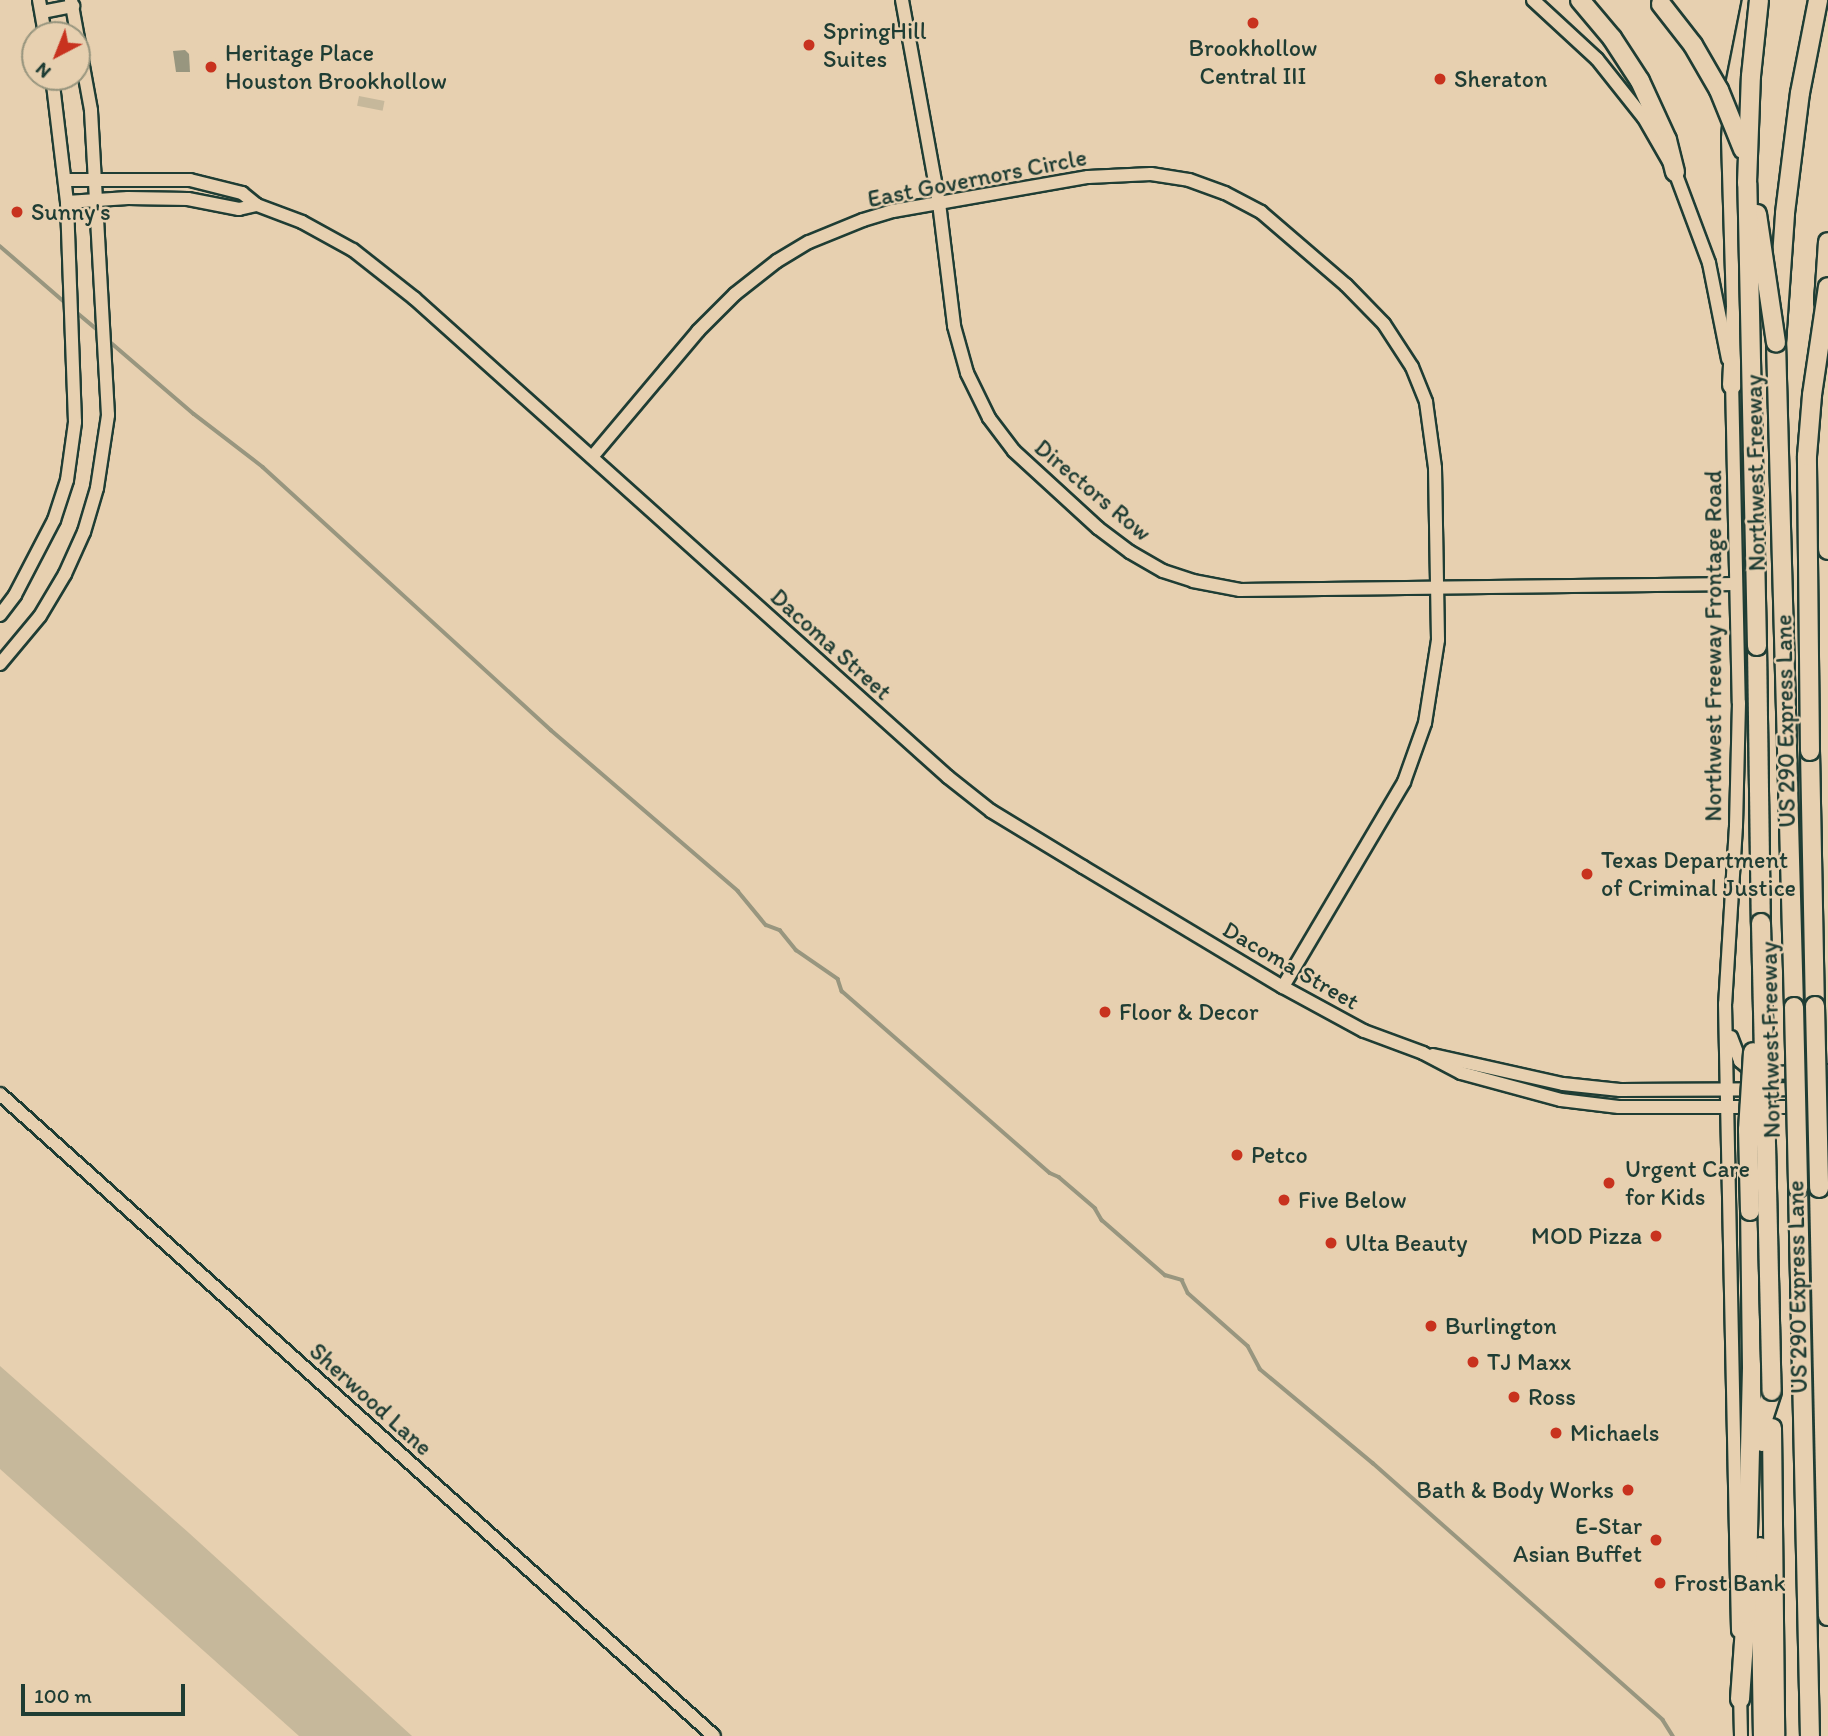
<!DOCTYPE html>
<style>
body{margin:0}
#map{position:relative;width:1828px;height:1736px;overflow:hidden;background:#e7d0b0;font-family:Itim,sans-serif}
div>[style]{position:absolute}
[style*='--x']{left:calc(var(--x)*1px);top:calc(var(--y)*1px);width:calc(var(--w)*1px);rotate:calc(var(--a)*1deg)}
.green>*{inset:0;background:#c6b89b;transform-origin:0 0}
.water>*{inset:0;background:#98967f}
.stream>*{height:3.5px;margin:-1.75px;padding:0 1.75px;transform-origin:1.75px;border-radius:1.75px;background:#98967f}
.roads{filter:drop-shadow(2px 0 #1f3d34) drop-shadow(-2px 0 #1f3d34) drop-shadow(0 2px #1f3d34) drop-shadow(0 -2px #1f3d34)}
.secondary>*{height:12px;margin:-6px;padding:0 6px;transform-origin:6px;border-radius:6px;background:#e7d0b0}
.highway>*{height:18px;margin:-9px;padding:0 9px;transform-origin:9px;border-radius:9px;background:#e7d0b0}
.bridges{filter:drop-shadow(2px 0 #1f3d34) drop-shadow(-2px 0 #1f3d34) drop-shadow(0 2px #1f3d34) drop-shadow(0 -2px #1f3d34)}
.highway-bridge>*{height:18px;margin:-9px;padding:0 9px;transform-origin:9px;border-radius:9px;background:#e7d0b0}
.dots>*{width:19px;height:19px;translate:-50% -50%;box-sizing:border-box;border:4px solid #e7d0b0;border-radius:50%}
span{translate:-50% -50%;white-space:nowrap;text-align:center;line-height:1.15;-webkit-text-stroke:5px #e7d0b0;paint-order:stroke}
.poi-label{font-size:24px;color:#1f3d34}
.left{translate:0 -50%;text-align:left}
.right{translate:-100% -50%;text-align:right}
.street-label{font-size:24px;color:#1f3d34}
.north{position:absolute;left:21px;top:21px;width:70px;height:70px;box-sizing:border-box;background:#e7d0b0;border:2px solid #97957e;border-radius:50%;rotate:222deg;font-size:19px;font-weight:700;line-height:28px;text-align:center;color:#1f3d34}
.north::after{content:'';display:block;margin:auto;width:24px;height:32px;background:#c8321e;clip-path:polygon(50% 0,100% 100%,50% 72%,0 100%)}
.scale{position:absolute;left:21px;top:1684px;width:164px;height:32px;box-sizing:border-box;border:4px solid #1f3d34;border-top:0;padding-left:9px;font-size:21px;line-height:24px;white-space:nowrap;color:#1f3d34;-webkit-text-stroke:5px #e7d0b0;paint-order:stroke}
</style>
<div id="map">
<div class="green">
<i style="left:359px;top:96px;width:26px;height:10px;rotate:11deg"></i>
<i style="clip-path:polygon(0 1366px,189px 1533px,412px 1736px,299px 1736px,0 1469px)"></i>
</div>
<div class="water">
<i style="clip-path:polygon(185px 50px,189px 54px,190px 72px,176px 72px,173px 51px)"></i>
</div>
<div class="stream">
<i style="--x:0;--y:246;--w:90;--a:40.9"></i>
<i style="--x:74;--y:310;--w:34;--a:40"></i>
<i style="--x:108;--y:340;--w:113;--a:40.7"></i>
<i style="--x:194;--y:414;--w:87;--a:37.5"></i>
<i style="--x:263;--y:467;--w:390;--a:42.4"></i>
<i style="--x:551;--y:730;--w:247;--a:40.7"></i>
<i style="--x:738;--y:891;--w:44;--a:50.5"></i>
<i style="--x:766;--y:925;--w:15;--a:20"></i>
<i style="--x:780;--y:930;--w:26;--a:51"></i>
<i style="--x:796;--y:950;--w:51;--a:34.6"></i>
<i style="--x:838;--y:979;--w:13;--a:72"></i>
<i style="--x:842;--y:991;--w:276;--a:41.2"></i>
<i style="--x:1050;--y:1173;--w:10;--a:24"></i>
<i style="--x:1059;--y:1177;--w:48;--a:40.7"></i>
<i style="--x:1095;--y:1208;--w:14;--a:60"></i>
<i style="--x:1102;--y:1220;--w:84;--a:41.1"></i>
<i style="--x:1165;--y:1275;--w:18;--a:16"></i>
<i style="--x:1182;--y:1280;--w:14;--a:65"></i>
<i style="--x:1188;--y:1293;--w:80;--a:41.5"></i>
<i style="--x:1248;--y:1346;--w:26;--a:62"></i>
<i style="--x:1260;--y:1369;--w:147;--a:39.8"></i>
<i style="--x:1373;--y:1463;--w:387;--a:41.5"></i>
<i style="--x:1663;--y:1720;--w:19;--a:58"></i>
</div>
<div class="roads">
<div class="secondary">
<i style="--x:39;--y:0;--w:36;--a:80"></i>
<i style="--x:902;--y:0;--w:206;--a:79.7"></i>
<i style="--x:939;--y:203;--w:124;--a:83"></i>
<i style="--x:954;--y:326;--w:49;--a:74.5"></i>
<i style="--x:967;--y:373;--w:50;--a:63.9"></i>
<i style="--x:989;--y:418;--w:41;--a:52.9"></i>
<i style="--x:1014;--y:451;--w:114;--a:42.5"></i>
<i style="--x:1098;--y:528;--w:40;--a:37"></i>
<i style="--x:1130;--y:552;--w:38;--a:30"></i>
<i style="--x:1163;--y:571;--w:32;--a:18"></i>
<i style="--x:1193;--y:581;--w:48;--a:10.8"></i>
<i style="--x:1240;--y:590;--w:496;--a:-0.7"></i>
<i style="--x:1533;--y:0;--w:87;--a:42.7"></i>
<i style="--x:1597;--y:59;--w:75;--a:51.5"></i>
<i style="--x:1644;--y:118;--w:62;--a:60.1"></i>
<i style="--x:1675;--y:172;--w:97;--a:69.5"></i>
<i style="--x:1709;--y:263;--w:98;--a:78.8"></i>
<i style="--x:42;--y:12;--w:32;--a:-11"></i>
<i style="--x:65;--y:180;--w:125;--a:0"></i>
<i style="--x:190;--y:180;--w:54;--a:14"></i>
<i style="--x:242;--y:193;--w:19;--a:39"></i>
<i style="--x:257;--y:205;--w:48;--a:20.7"></i>
<i style="--x:302;--y:222;--w:58;--a:28.8"></i>
<i style="--x:353;--y:250;--w:78;--a:38.2"></i>
<i style="--x:414;--y:298;--w:717;--a:41.89"></i>
<i style="--x:948;--y:777;--w:55;--a:38.3"></i>
<i style="--x:991;--y:811;--w:108;--a:31.3"></i>
<i style="--x:1083;--y:867;--w:233;--a:31"></i>
<i style="--x:1283;--y:987;--w:92;--a:28.5"></i>
<i style="--x:1364;--y:1031;--w:63;--a:20.4"></i>
<i style="--x:1423;--y:1053;--w:43;--a:27.8"></i>
<i style="--x:1461;--y:1073;--w:104;--a:15.1"></i>
<i style="--x:1561;--y:1100;--w:58;--a:6.9"></i>
<i style="--x:1619;--y:1107;--w:209;--a:0"></i>
<i style="--x:67;--y:202;--w:61;--a:-3.8"></i>
<i style="--x:128;--y:198;--w:60;--a:1"></i>
<i style="--x:188;--y:199;--w:52;--a:11.1"></i>
<i style="--x:239;--y:209;--w:18;--a:-13"></i>
<i style="--x:1732;--y:380;--w:323;--a:88.8"></i>
<i style="--x:1739;--y:703;--w:123;--a:91.4"></i>
<i style="--x:1736;--y:826;--w:178;--a:93.5"></i>
<i style="--x:1725;--y:1004;--w:627;--a:88.81"></i>
<i style="--x:592;--y:457;--w:165;--a:-49.9"></i>
<i style="--x:698;--y:331;--w:52;--a:-45"></i>
<i style="--x:735;--y:294;--w:53;--a:-38.2"></i>
<i style="--x:777;--y:261;--w:37;--a:-31"></i>
<i style="--x:809;--y:242;--w:58;--a:-22.2"></i>
<i style="--x:863;--y:220;--w:31;--a:-17"></i>
<i style="--x:893;--y:211;--w:198;--a:-9.9"></i>
<i style="--x:1088;--y:177;--w:63;--a:-2.7"></i>
<i style="--x:1151;--y:174;--w:38;--a:9"></i>
<i style="--x:1189;--y:180;--w:38;--a:20"></i>
<i style="--x:1225;--y:193;--w:41;--a:27.8"></i>
<i style="--x:1261;--y:212;--w:112;--a:40.7"></i>
<i style="--x:1346;--y:285;--w:54;--a:45.7"></i>
<i style="--x:1384;--y:324;--w:51;--a:56.9"></i>
<i style="--x:1412;--y:367;--w:38;--a:68"></i>
<i style="--x:1426;--y:402;--w:67;--a:82.2"></i>
<i style="--x:1435;--y:468;--w:172;--a:89"></i>
<i style="--x:1438;--y:640;--w:84;--a:98.9"></i>
<i style="--x:1425;--y:723;--w:63;--a:109.6"></i>
<i style="--x:1404;--y:782;--w:238;--a:120.6"></i>
<i style="--x:0;--y:615;--w:25;--a:-53"></i>
<i style="--x:15;--y:595;--w:85;--a:-62.5"></i>
<i style="--x:54;--y:520;--w:42;--a:-72"></i>
<i style="--x:67;--y:480;--w:59;--a:-82.1"></i>
<i style="--x:75;--y:422;--w:220;--a:-92.1"></i>
<i style="--x:67;--y:202;--w:126;--a:-96.8"></i>
<i style="--x:0;--y:664;--w:62;--a:-50.2"></i>
<i style="--x:40;--y:616;--w:49;--a:-59.2"></i>
<i style="--x:65;--y:574;--w:46;--a:-65.7"></i>
<i style="--x:84;--y:532;--w:46;--a:-73.5"></i>
<i style="--x:97;--y:488;--w:74;--a:-81.4"></i>
<i style="--x:108;--y:415;--w:305;--a:-93.2"></i>
<i style="--x:91;--y:110;--w:112;--a:-100.3"></i>
<i style="--x:1731;--y:1037;--w:26;--a:69"></i>
<i style="--x:1740;--y:1061;--w:11;--a:41"></i>
<i style="--x:1748;--y:1068;--w:25;--a:11"></i>
<i style="--x:1773;--y:1073;--w:55;--a:-2.1"></i>
<i style="--x:1433;--y:1055;--w:133;--a:12.6"></i>
<i style="--x:1563;--y:1084;--w:57;--a:6"></i>
<i style="--x:1620;--y:1090;--w:208;--a:-0.3"></i>
<i style="--x:0;--y:1094;--w:960;--a:41.96"></i>
<i style="--x:1740;--y:1692;--w:44;--a:88.7"></i>
</div>
<div class="highway">
<i style="--x:1580;--y:0;--w:50;--a:49.9"></i>
<i style="--x:1612;--y:38;--w:51;--a:56.9"></i>
<i style="--x:1640;--y:81;--w:65;--a:65.4"></i>
<i style="--x:1667;--y:140;--w:33;--a:76"></i>
<i style="--x:1824;--y:302;--w:60;--a:-86.2"></i>
<i style="--x:1823;--y:355;--w:195;--a:88.5"></i>
<i style="--x:1732;--y:385;--w:78;--a:-87.1"></i>
<i style="--x:1736;--y:307;--w:168;--a:-91.7"></i>
<i style="--x:1731;--y:139;--w:53;--a:-85.7"></i>
<i style="--x:1735;--y:86;--w:88;--a:-78.8"></i>
<i style="--x:1757;--y:646;--w:277;--a:89.2"></i>
<i style="--x:1810;--y:751;--w:255;--a:88.9"></i>
<i style="--x:1794;--y:1007;--w:664;--a:-91.55"></i>
<i style="--x:1776;--y:343;--w:130;--a:-86"></i>
<i style="--x:1785;--y:213;--w:121;--a:-82.9"></i>
<i style="--x:1800;--y:93;--w:95;--a:-79"></i>
<i style="--x:1798;--y:1188;--w:548;--a:88.75"></i>
<i style="--x:1819;--y:1188;--w:428;--a:88.8"></i>
<i style="--x:1772;--y:1428;--w:308;--a:89.4"></i>
<i style="--x:1762;--y:1442;--w:23;--a:-88"></i>
<i style="--x:1763;--y:1419;--w:29;--a:-72"></i>
<i style="--x:1760;--y:1547;--w:189;--a:89.1"></i>
<i style="--x:1740;--y:1699;--w:85;--a:-86"></i>
<i style="--x:1746;--y:1614;--w:247;--a:-88.6"></i>
<i style="--x:1752;--y:1367;--w:156;--a:-90.7"></i>
</div>
</div>
<div class="bridges">
<div class="highway-bridge">
<i style="--x:1661;--y:4;--w:52;--a:52"></i>
<i style="--x:1693;--y:45;--w:52;--a:60"></i>
<i style="--x:1719;--y:90;--w:64;--a:67.9"></i>
<i style="--x:1757;--y:214;--w:130;--a:81.6"></i>
<i style="--x:1757;--y:646;--w:463;--a:-91.2"></i>
<i style="--x:1747;--y:183;--w:107;--a:-87.9"></i>
<i style="--x:1751;--y:76;--w:76;--a:-84"></i>
<i style="--x:1810;--y:751;--w:295;--a:-90.6"></i>
<i style="--x:1807;--y:456;--w:61;--a:-85.3"></i>
<i style="--x:1812;--y:395;--w:109;--a:-81.6"></i>
<i style="--x:1761;--y:923;--w:468;--a:88.7"></i>
<i style="--x:1815;--y:1006;--w:182;--a:88.7"></i>
<i style="--x:1794;--y:1007;--w:181;--a:88.7"></i>
<i style="--x:1750;--y:1211;--w:81;--a:-91.4"></i>
<i style="--x:1748;--y:1130;--w:78;--a:-86.3"></i>
</div>
</div>
<div class="dots">
<i style="left:1253px;top:23px;background:#c8321e"></i>
<i style="left:809px;top:45px;background:#c8321e"></i>
<i style="left:211px;top:67px;background:#c8321e"></i>
<i style="left:1440px;top:79px;background:#c8321e"></i>
<i style="left:17px;top:212px;background:#c8321e"></i>
<i style="left:1587px;top:874px;background:#c8321e"></i>
<i style="left:1105px;top:1012px;background:#c8321e"></i>
<i style="left:1237px;top:1155px;background:#c8321e"></i>
<i style="left:1609px;top:1183px;background:#c8321e"></i>
<i style="left:1284px;top:1200px;background:#c8321e"></i>
<i style="left:1656px;top:1236px;background:#c8321e"></i>
<i style="left:1331px;top:1243px;background:#c8321e"></i>
<i style="left:1431px;top:1326px;background:#c8321e"></i>
<i style="left:1473px;top:1362px;background:#c8321e"></i>
<i style="left:1514px;top:1397px;background:#c8321e"></i>
<i style="left:1556px;top:1433px;background:#c8321e"></i>
<i style="left:1628px;top:1490px;background:#c8321e"></i>
<i style="left:1656px;top:1540px;background:#c8321e"></i>
<i style="left:1660px;top:1583px;background:#c8321e"></i>
</div>
<div class="poi-label">
<span class="left" style="left:823px;top:45px">SpringHill<br>Suites</span>
<span style="left:1253px;top:62px">Brookhollow<br>Central III</span>
<span class="left" style="left:225px;top:67px">Heritage Place<br>Houston Brookhollow</span>
<span class="left" style="left:1454px;top:79px">Sheraton</span>
<span class="left" style="left:31px;top:212px">Sunny's</span>
<span class="left" style="left:1601px;top:874px">Texas Department<br>of Criminal Justice</span>
<span class="left" style="left:1119px;top:1012px">Floor &amp; Decor</span>
<span class="left" style="left:1251px;top:1155px">Petco</span>
<span class="left" style="left:1625px;top:1183px">Urgent Care<br>for Kids</span>
<span class="left" style="left:1298px;top:1200px">Five Below</span>
<span class="right" style="left:1642px;top:1236px">MOD Pizza</span>
<span class="left" style="left:1345px;top:1243px">Ulta Beauty</span>
<span class="left" style="left:1445px;top:1326px">Burlington</span>
<span class="left" style="left:1487px;top:1362px">TJ Maxx</span>
<span class="left" style="left:1528px;top:1397px">Ross</span>
<span class="left" style="left:1570px;top:1433px">Michaels</span>
<span class="right" style="left:1614px;top:1490px">Bath &amp; Body Works</span>
<span class="right" style="left:1642px;top:1540px">E-Star<br>Asian Buffet</span>
<span class="left" style="left:1674px;top:1583px">Frost Bank</span>
</div>
<div class="street-label">
<span style="left:977px;top:178px;rotate:-11deg">East Governors Circle</span>
<span style="left:1755px;top:473px;rotate:-91deg">Northwest Freeway</span>
<span style="left:1093px;top:490px;rotate:40deg">Directors Row</span>
<span style="left:831px;top:644px;rotate:42deg">Dacoma Street</span>
<span style="left:1713px;top:646px;rotate:-90deg">Northwest Freeway Frontage Road</span>
<span style="left:1785px;top:721px;rotate:-91deg">US 290 Express Lane</span>
<span style="left:1291px;top:965px;rotate:30deg">Dacoma Street</span>
<span style="left:1770px;top:1040px;rotate:-91deg">Northwest Freeway</span>
<span style="left:1797px;top:1287px;rotate:-91deg">US 290 Express Lane</span>
<span style="left:371px;top:1399px;rotate:42deg">Sherwood Lane</span>
</div>
<div class="north">N</div>
<div class="scale">100 m</div>
</div>
